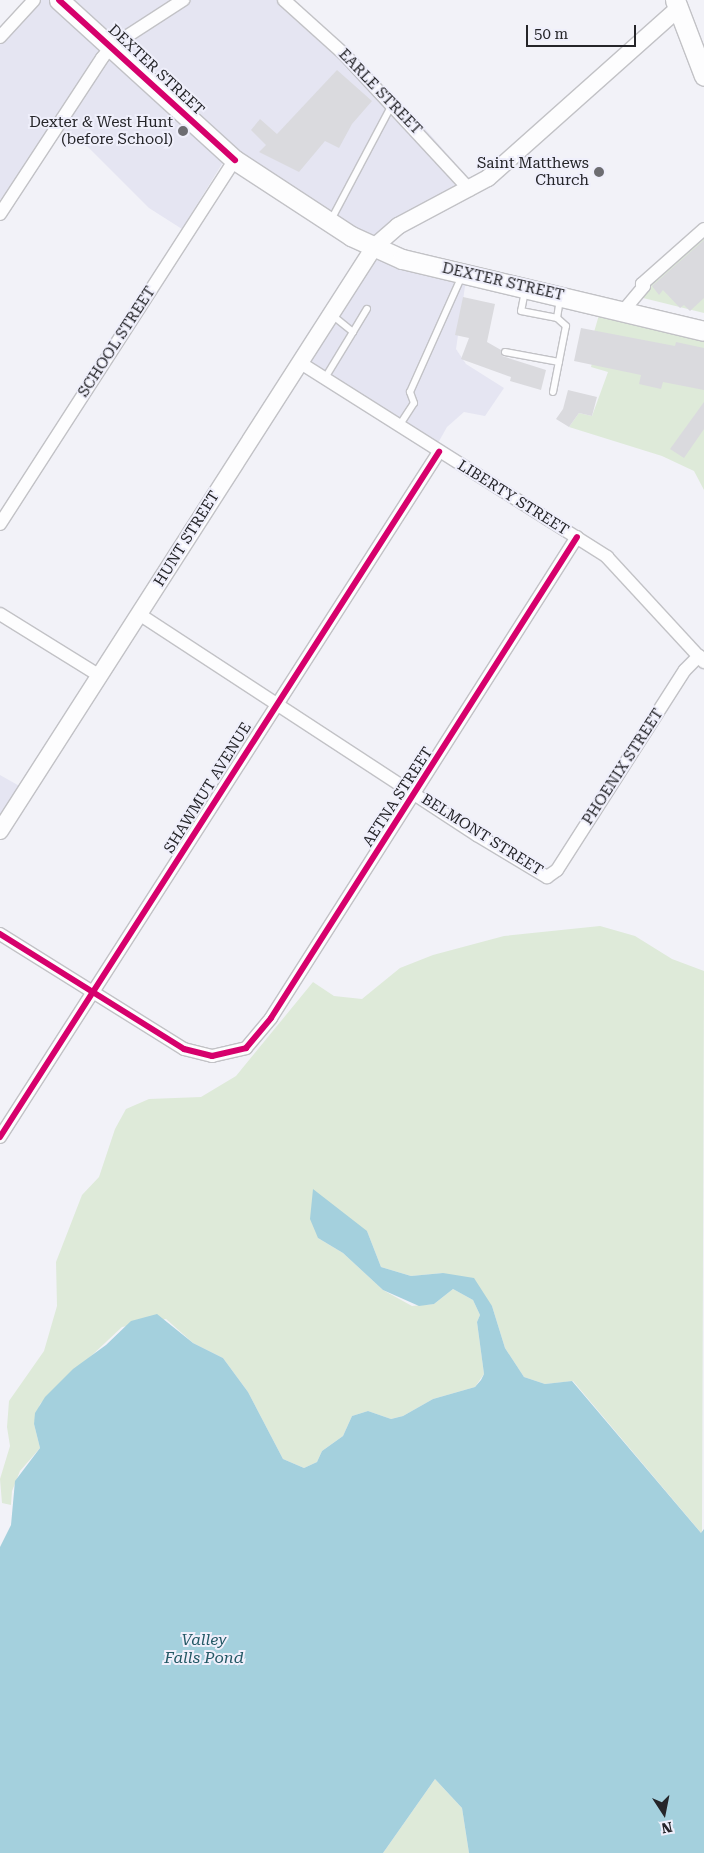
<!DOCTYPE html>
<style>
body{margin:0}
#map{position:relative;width:704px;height:1853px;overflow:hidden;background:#f2f2f8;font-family:"Roboto Serif",serif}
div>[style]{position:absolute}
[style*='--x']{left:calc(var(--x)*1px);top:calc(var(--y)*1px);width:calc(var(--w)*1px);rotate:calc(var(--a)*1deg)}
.built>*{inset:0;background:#e5e5f2}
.green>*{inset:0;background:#deead9}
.water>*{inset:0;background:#a4d0dd}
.building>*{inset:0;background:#dadade}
.roads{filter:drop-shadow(1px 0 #c2c2c6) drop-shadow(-1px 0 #c2c2c6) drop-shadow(0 1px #c2c2c6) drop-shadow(0 -1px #c2c2c6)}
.lane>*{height:6px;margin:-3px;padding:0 3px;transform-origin:3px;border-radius:3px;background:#fdfdfe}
.street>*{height:12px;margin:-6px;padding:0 6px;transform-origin:6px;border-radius:6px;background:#fdfdfe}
.secondary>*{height:16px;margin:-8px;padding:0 8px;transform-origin:8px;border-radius:8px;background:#fdfdfe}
.primary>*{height:19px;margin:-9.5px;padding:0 9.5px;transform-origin:9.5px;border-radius:9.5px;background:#fdfdfe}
.cycleway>*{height:6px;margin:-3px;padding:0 3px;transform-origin:3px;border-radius:3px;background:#d6006c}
.dots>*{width:14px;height:14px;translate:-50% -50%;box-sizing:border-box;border:2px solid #efeffb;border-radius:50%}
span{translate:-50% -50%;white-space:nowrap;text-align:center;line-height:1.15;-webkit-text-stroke:4px #efeffb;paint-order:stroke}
.street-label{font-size:15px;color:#252529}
.poi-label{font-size:15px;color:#252529}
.right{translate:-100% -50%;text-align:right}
.water-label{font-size:16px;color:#235865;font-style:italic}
.north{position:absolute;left:639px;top:1788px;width:50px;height:50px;-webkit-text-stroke:4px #efeffb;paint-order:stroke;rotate:169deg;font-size:14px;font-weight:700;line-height:20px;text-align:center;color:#252529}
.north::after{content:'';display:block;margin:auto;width:18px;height:22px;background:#252529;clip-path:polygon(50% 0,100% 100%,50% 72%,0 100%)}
.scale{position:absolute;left:526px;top:25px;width:110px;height:22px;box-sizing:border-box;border:2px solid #252529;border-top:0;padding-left:6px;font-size:15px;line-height:18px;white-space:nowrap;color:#252529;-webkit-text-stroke:4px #efeffb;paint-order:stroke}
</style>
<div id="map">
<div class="built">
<i style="clip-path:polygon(30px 0,292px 0,339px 42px,419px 122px,472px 182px,381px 243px,467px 272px,456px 349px,466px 364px,504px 388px,485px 416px,464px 412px,447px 427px,438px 443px,301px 356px,376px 244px,225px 159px,182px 229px,149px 208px,88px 147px,57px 128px,0 200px,0 34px)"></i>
<i style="clip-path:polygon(0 775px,23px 788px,0 825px)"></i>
</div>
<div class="green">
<i style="clip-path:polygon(704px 232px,704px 313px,635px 296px)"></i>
<i style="clip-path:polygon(599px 315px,704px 341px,704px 490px,694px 471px,662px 456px,569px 427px,579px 413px,592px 416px,608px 372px,591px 367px,600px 332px,594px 332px)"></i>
<i style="clip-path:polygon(600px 926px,635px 936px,672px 959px,704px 971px,702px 1534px,573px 1381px,545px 1384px,524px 1377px,505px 1348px,492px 1306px,443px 1273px,411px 1276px,381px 1267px,367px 1231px,318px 1238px,343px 1253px,383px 1290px,412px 1306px,434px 1304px,453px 1289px,473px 1300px,480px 1315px,477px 1322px,484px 1374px,475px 1387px,433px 1399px,403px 1416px,391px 1419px,368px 1411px,352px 1416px,343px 1436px,322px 1451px,317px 1462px,304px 1468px,283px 1459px,248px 1392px,223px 1358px,193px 1343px,166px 1319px,122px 1327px,40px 1404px,34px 1424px,40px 1448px,20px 1471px,12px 1491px,11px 1505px,2px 1503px,0 1479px,10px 1446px,7px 1427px,9px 1401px,44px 1351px,57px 1306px,56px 1262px,82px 1195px,99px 1177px,115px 1129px,126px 1109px,149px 1099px,201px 1097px,236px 1076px,313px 982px,334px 996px,362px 999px,400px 968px,433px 955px,504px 936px)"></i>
<i style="clip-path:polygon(435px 1779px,462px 1808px,469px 1853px,383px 1853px)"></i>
</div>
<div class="water">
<i style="clip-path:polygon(313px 1189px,367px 1231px,381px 1267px,411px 1276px,443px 1273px,474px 1278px,492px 1306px,505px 1348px,524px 1377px,545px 1384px,572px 1381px,701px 1533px,704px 1529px,704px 1853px,469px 1853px,462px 1808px,435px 1779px,383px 1853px,0 1853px,0 1547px,11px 1525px,15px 1481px,40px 1448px,34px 1424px,35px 1413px,45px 1397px,73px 1369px,106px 1345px,131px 1321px,157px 1314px,193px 1343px,223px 1358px,248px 1392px,283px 1459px,304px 1468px,317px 1462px,322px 1451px,343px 1436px,352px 1416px,368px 1411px,391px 1419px,403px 1416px,433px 1399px,475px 1387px,481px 1380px,484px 1374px,477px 1322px,480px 1315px,473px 1300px,453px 1289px,434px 1304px,419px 1306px,383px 1290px,343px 1253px,318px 1238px,310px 1219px)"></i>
</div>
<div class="building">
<i style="clip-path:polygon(337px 70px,372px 101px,352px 124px,339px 148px,325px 141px,299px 172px,259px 152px,266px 145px,251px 130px,260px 119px,277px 134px)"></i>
<i style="clip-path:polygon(704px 240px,704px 298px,690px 311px,684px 305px,680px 308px,663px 290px,659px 295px,652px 286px)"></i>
<i style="clip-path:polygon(463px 297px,495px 304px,487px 342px,501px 350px,502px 356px,546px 370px,541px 390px,510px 381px,511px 377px,461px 359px,469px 338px,455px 335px)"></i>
<i style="clip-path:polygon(581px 328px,675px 346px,676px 342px,704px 348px,704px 390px,663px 382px,661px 389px,639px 384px,641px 375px,574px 361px)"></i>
<i style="clip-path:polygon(568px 390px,597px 397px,592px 416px,579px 413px,569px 427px,556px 419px,563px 409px)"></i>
<i style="clip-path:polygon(704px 402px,704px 429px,684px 458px,670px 449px)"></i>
</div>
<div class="roads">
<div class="lane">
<i style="--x:331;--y:220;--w:130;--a:-62.1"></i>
<i style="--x:525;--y:291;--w:20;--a:101"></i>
<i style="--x:521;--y:311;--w:37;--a:11"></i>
<i style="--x:353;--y:332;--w:27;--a:-59"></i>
<i style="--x:505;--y:352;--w:55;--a:10.5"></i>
<i style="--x:325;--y:378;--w:54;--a:-58.7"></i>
<i style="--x:353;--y:332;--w:28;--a:-141"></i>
<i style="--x:553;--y:392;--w:67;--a:-78.9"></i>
<i style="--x:566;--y:326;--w:12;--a:-138"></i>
<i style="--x:557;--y:318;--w:19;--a:-81"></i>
<i style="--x:399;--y:426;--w:27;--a:-57"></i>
<i style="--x:414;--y:403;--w:12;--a:-110"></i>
<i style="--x:410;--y:392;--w:127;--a:-65.9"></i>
</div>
<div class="street">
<i style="--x:284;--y:0;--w:81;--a:42"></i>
<i style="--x:344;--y:54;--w:185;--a:47.2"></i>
<i style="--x:0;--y:37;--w:50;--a:-47.4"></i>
<i style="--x:0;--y:214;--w:186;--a:-56.8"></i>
<i style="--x:102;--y:58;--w:16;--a:-50"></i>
<i style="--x:112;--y:46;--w:85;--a:-32.9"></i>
<i style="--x:624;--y:310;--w:31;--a:-50"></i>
<i style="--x:644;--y:286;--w:3;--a:-135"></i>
<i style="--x:642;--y:284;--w:83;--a:-41.6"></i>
<i style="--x:299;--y:362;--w:365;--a:32.3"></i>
<i style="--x:607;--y:557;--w:143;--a:47.3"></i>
<i style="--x:0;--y:524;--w:433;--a:-57.2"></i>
<i style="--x:0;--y:614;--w:118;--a:31.8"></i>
<i style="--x:139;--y:614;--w:404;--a:33.2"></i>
<i style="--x:477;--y:835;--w:82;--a:31"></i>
<i style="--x:547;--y:877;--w:12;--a:-35"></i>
<i style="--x:557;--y:870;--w:237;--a:-57.4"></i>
<i style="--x:685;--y:670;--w:20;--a:-45"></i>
<i style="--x:0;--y:934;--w:217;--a:32"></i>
<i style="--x:184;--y:1049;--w:29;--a:14"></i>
<i style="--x:212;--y:1056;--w:35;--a:-13"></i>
<i style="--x:246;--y:1048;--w:39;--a:-50"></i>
<i style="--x:271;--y:1018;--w:570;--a:-57.54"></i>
<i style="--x:0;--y:1137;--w:814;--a:-57.35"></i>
</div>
<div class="secondary">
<i style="--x:0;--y:831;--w:693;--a:-57.36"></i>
<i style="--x:374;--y:247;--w:32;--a:-41"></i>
<i style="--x:398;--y:226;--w:102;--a:-28.1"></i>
<i style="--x:488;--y:178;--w:254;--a:-41.7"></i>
</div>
<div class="primary">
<i style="--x:59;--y:0;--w:238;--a:42.3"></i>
<i style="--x:235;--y:160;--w:139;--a:33.2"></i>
<i style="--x:351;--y:236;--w:56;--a:24.3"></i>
<i style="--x:402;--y:259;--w:310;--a:13.4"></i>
<i style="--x:675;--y:0;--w:81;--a:69.1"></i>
</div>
</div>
<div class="cycleway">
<i style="--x:59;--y:0;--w:238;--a:42.3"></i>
<i style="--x:0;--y:934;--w:217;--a:32"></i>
<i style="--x:184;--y:1049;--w:29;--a:14"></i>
<i style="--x:212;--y:1056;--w:35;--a:-13"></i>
<i style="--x:246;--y:1048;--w:39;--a:-50"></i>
<i style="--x:271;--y:1018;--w:570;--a:-57.54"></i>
<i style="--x:0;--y:1137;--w:814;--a:-57.35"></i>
</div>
<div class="dots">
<i style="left:183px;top:131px;background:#6d6d71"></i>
<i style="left:599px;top:172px;background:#6d6d71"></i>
</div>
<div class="street-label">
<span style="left:156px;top:70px;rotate:43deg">DEXTER STREET</span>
<span style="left:380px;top:92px;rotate:46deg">EARLE STREET</span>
<span style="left:503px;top:282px;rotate:13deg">DEXTER STREET</span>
<span style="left:117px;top:342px;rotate:-57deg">SCHOOL STREET</span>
<span style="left:513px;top:498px;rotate:32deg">LIBERTY STREET</span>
<span style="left:187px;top:539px;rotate:-58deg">HUNT STREET</span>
<span style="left:623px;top:767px;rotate:-57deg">PHOENIX STREET</span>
<span style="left:208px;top:788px;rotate:-58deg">SHAWMUT AVENUE</span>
<span style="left:398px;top:797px;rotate:-57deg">AETNA STREET</span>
<span style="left:482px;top:835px;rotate:32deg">BELMONT STREET</span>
</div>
<div class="poi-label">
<span class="right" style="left:173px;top:131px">Dexter &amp; West Hunt<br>(before School)</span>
<span class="right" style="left:589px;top:172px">Saint Matthews<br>Church</span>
</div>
<div class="water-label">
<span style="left:204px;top:1649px">Valley<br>Falls Pond</span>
</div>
<div class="north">N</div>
<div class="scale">50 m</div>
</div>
